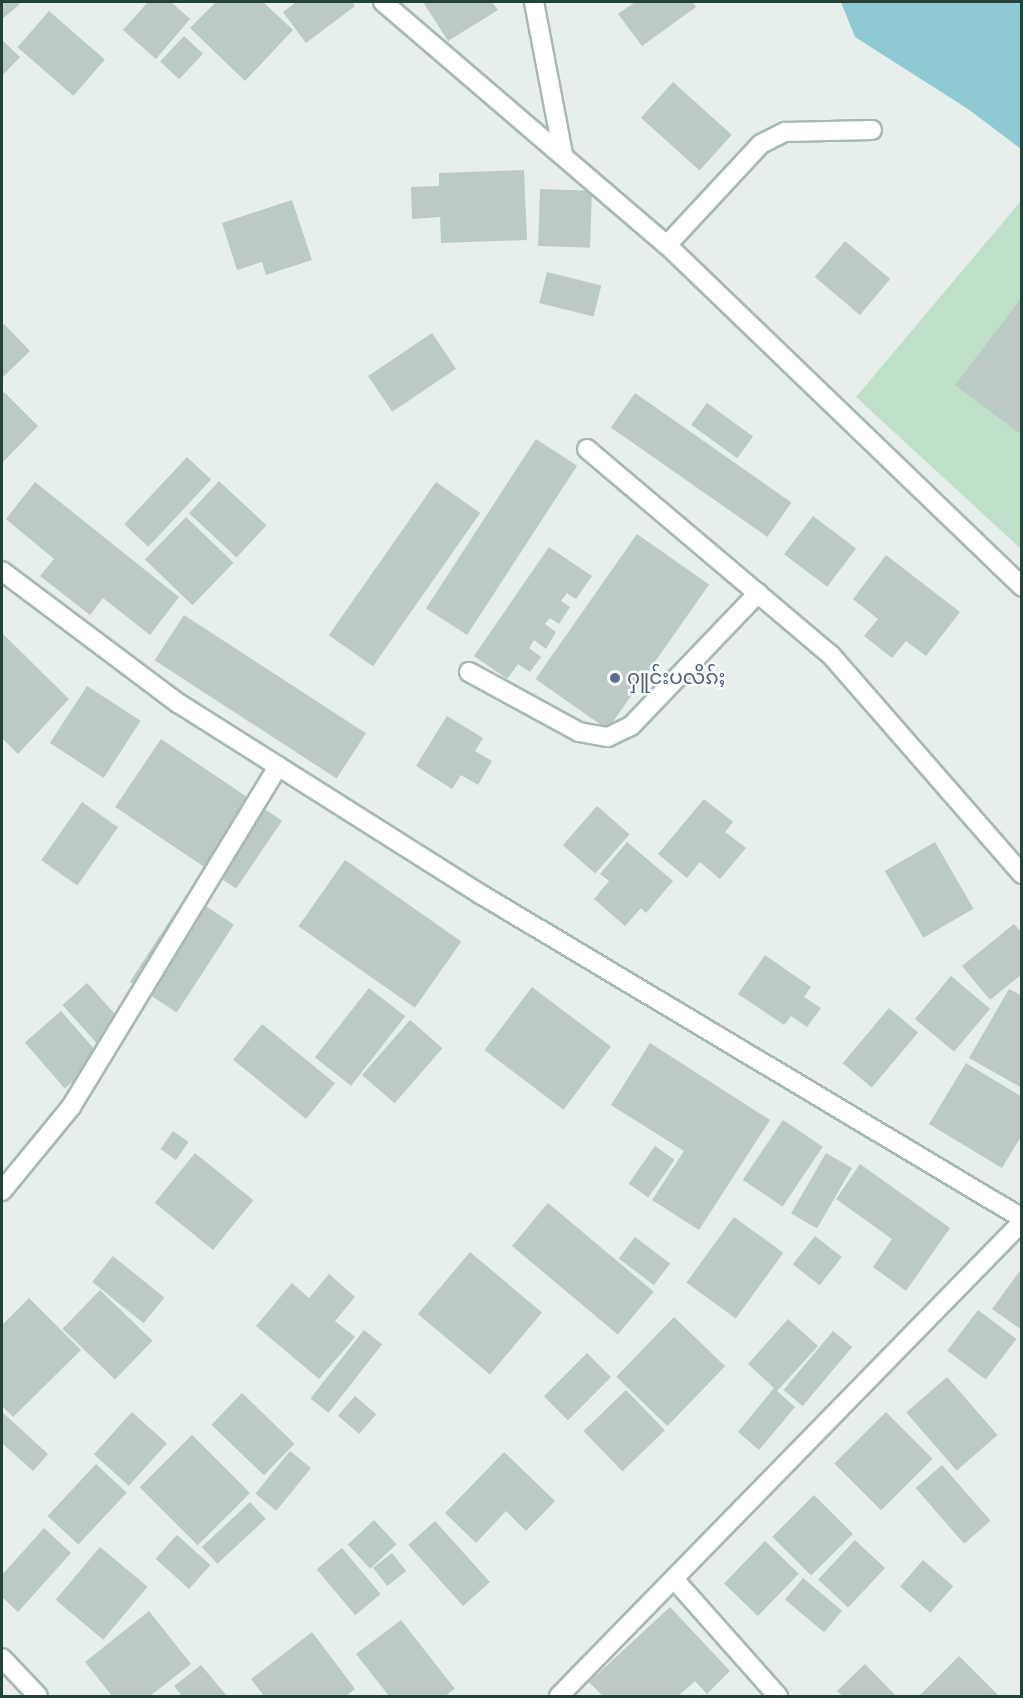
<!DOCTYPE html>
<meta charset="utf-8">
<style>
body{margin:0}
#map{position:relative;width:1023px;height:1698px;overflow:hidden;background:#e6efeb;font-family:"Varela Round","Noto Sans Myanmar",sans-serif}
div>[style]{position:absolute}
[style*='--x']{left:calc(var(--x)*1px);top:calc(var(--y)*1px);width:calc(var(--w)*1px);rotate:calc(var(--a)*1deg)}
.green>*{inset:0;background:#bfe0c8}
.water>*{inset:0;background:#8ec9d4}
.building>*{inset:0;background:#bbcac4;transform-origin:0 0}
.roads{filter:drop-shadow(2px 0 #a8b8b2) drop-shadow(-2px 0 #a8b8b2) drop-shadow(0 2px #a8b8b2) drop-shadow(0 -2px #a8b8b2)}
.minor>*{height:18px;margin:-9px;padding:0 9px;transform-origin:9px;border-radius:9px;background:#fff}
.dots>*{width:16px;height:16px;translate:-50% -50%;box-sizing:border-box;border:3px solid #f7fbf9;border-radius:50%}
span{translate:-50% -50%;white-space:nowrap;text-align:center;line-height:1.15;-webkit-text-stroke:5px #f7fbf9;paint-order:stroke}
.service-label{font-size:20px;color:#4e5e75}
.left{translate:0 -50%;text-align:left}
.frame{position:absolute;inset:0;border:3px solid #24423a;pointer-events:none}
</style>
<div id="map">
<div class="green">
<i style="clip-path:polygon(1021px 201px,1021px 549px,856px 397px)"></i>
</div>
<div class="water">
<i style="clip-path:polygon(841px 2px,1021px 2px,1021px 149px,968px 109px,855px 37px)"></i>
</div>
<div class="building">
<i style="clip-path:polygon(2px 2px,17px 2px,20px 4px,2px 19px)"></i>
<i style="clip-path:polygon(148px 2px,171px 2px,190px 19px,156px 59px,123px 30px)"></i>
<i style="clip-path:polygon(216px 2px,263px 2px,293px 30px,245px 81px,190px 28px)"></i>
<i style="clip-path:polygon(296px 2px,352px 2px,355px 6px,306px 43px,283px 12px)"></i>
<i style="clip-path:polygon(423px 2px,492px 2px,498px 10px,448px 41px)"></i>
<i style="clip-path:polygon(635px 2px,693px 2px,696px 7px,642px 46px,618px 14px)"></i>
<i style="left:49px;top:11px;width:74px;height:48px;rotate:41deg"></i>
<i style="left:184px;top:36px;width:26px;height:35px;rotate:43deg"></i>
<i style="clip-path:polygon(2px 40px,20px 57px,2px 76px)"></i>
<i style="left:673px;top:82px;width:79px;height:48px;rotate:42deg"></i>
<i style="clip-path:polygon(524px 170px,527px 240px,441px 243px,440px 217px,412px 219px,411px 187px,439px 186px,439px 173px)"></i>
<i style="left:540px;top:189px;width:52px;height:57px;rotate:2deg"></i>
<i style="clip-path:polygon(292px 200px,312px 260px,266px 275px,262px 262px,237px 270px,222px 223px)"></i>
<i style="left:845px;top:241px;width:59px;height:47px;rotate:40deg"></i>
<i style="left:547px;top:272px;width:56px;height:32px;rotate:14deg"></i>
<i style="clip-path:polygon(1022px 297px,1022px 435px,955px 385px)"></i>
<i style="clip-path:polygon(4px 324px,30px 351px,2px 378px,2px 326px)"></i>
<i style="left:432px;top:333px;width:43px;height:77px;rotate:56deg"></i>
<i style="clip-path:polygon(4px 392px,38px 426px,2px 463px,2px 394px)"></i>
<i style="left:635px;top:393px;width:191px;height:42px;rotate:35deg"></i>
<i style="left:707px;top:403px;width:57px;height:27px;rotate:36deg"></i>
<i style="left:536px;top:439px;width:49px;height:202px;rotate:33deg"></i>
<i style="left:187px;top:457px;width:33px;height:92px;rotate:43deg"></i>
<i style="left:219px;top:481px;width:65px;height:44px;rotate:43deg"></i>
<i style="clip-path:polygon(35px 482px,179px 597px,150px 635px,103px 598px,90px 615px,40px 576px,54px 559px,6px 519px)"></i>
<i style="left:436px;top:482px;width:54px;height:187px;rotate:35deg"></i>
<i style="left:813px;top:516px;width:54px;height:48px;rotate:37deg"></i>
<i style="left:186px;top:517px;width:66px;height:59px;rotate:44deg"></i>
<i style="left:637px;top:534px;width:88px;height:177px;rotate:35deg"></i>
<i style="clip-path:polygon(549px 547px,592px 576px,576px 599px,567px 593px,561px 601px,570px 607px,559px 624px,550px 618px,545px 624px,556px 632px,546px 649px,534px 640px,529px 648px,541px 657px,530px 672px,518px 664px,507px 679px,474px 656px)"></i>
<i style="clip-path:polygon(886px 555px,960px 612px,926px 656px,906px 641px,892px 658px,864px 636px,878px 619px,853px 599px)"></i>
<i style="left:184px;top:615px;width:217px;height:54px;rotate:33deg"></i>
<i style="clip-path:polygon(2px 633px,69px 699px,18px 754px,2px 738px)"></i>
<i style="left:87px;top:686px;width:64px;height:68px;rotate:33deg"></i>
<i style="clip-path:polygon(447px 716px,483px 738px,475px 751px,492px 761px,478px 785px,461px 775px,452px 789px,416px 766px)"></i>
<i style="left:161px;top:739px;width:146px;height:82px;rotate:34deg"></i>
<i style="clip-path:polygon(704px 799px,733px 822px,725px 832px,746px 848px,720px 879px,700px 862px,687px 878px,658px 854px)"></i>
<i style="left:82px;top:802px;width:44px;height:71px;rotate:35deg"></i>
<i style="left:597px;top:806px;width:43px;height:52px;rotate:41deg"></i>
<i style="clip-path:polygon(627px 842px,673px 881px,646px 913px,641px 908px,625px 926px,594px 899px,609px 881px,600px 874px)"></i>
<i style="left:935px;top:842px;width:77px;height:58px;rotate:60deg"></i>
<i style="left:345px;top:860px;width:142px;height:81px;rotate:35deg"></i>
<i style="left:187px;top:894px;width:56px;height:105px;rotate:33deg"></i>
<i style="clip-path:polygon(1014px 924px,1022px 933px,1022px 974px,990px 1000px,962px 966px)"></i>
<i style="clip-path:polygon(765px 955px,811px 987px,804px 997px,821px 1008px,807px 1027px,791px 1016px,784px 1025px,738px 994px)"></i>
<i style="left:951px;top:976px;width:51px;height:56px;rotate:40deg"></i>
<i style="left:87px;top:983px;width:57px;height:33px;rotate:48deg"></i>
<i style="left:532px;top:987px;width:99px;height:79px;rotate:37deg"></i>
<i style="left:369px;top:988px;width:46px;height:88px;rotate:38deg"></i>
<i style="clip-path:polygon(1009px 989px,1022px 996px,1022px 1088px,969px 1058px)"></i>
<i style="left:889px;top:1008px;width:38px;height:72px;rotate:40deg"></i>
<i style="left:61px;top:1011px;width:61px;height:48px;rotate:49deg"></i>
<i style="left:410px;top:1020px;width:43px;height:73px;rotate:41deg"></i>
<i style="left:262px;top:1024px;width:94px;height:46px;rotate:39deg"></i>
<i style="clip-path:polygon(650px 1043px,770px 1120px,699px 1230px,652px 1200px,684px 1151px,611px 1105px)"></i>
<i style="clip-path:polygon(966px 1063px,1022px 1097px,1022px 1135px,1002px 1168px,929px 1124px)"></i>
<i style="left:783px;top:1120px;width:48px;height:72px;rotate:34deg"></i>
<i style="left:173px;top:1131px;width:19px;height:22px;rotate:35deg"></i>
<i style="left:655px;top:1146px;width:24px;height:46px;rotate:35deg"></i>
<i style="left:195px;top:1153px;width:75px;height:64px;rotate:39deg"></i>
<i style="left:826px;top:1153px;width:30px;height:70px;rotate:30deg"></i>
<i style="clip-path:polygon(860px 1164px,950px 1228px,906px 1291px,873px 1267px,892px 1239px,836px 1199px)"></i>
<i style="left:548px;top:1203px;width:138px;height:56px;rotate:40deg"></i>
<i style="left:734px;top:1217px;width:61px;height:81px;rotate:36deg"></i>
<i style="left:815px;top:1236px;width:34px;height:36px;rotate:38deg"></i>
<i style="left:635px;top:1237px;width:44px;height:27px;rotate:37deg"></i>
<i style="left:470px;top:1252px;width:94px;height:81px;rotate:40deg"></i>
<i style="left:113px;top:1256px;width:66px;height:33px;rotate:39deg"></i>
<i style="clip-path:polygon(1019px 1272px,1022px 1273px,1022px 1330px,992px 1309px)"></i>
<i style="clip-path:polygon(329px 1274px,355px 1297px,335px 1321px,355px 1337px,319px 1379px,256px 1326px,292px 1283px,309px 1298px)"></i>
<i style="left:100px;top:1290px;width:73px;height:54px;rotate:44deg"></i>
<i style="clip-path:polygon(29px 1298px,81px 1350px,13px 1417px,2px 1406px,2px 1325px)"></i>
<i style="left:978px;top:1310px;width:48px;height:51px;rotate:37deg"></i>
<i style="left:674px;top:1317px;width:71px;height:83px;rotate:44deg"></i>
<i style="clip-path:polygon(788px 1319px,818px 1346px,777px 1391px,795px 1407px,759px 1450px,738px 1432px,774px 1388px,748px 1364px)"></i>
<i style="left:364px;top:1330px;width:23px;height:87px;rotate:38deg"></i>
<i style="left:833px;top:1331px;width:25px;height:77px;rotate:40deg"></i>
<i style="left:587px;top:1353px;width:34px;height:61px;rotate:45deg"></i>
<i style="left:947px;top:1377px;width:77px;height:54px;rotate:49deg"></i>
<i style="left:626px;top:1390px;width:56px;height:59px;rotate:46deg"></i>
<i style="left:242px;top:1393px;width:73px;height:44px;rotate:44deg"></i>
<i style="left:355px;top:1396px;width:28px;height:26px;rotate:41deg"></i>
<i style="clip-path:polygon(2px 1412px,48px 1454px,33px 1471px,2px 1443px)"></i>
<i style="left:132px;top:1412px;width:47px;height:57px;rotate:42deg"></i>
<i style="left:886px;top:1412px;width:66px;height:73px;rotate:45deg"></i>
<i style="left:192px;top:1435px;width:82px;height:74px;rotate:45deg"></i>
<i style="left:290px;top:1451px;width:27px;height:55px;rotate:39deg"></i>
<i style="clip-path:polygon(504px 1452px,555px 1501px,526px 1531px,506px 1511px,476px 1543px,445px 1513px)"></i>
<i style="left:96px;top:1464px;width:42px;height:71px;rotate:43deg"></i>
<i style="left:942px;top:1465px;width:74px;height:35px;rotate:49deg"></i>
<i style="left:814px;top:1495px;width:55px;height:59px;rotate:45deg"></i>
<i style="left:250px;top:1502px;width:23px;height:66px;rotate:47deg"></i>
<i style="left:374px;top:1520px;width:33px;height:36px;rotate:47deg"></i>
<i style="left:435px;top:1521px;width:82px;height:36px;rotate:48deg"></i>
<i style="clip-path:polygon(44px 1528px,71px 1553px,18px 1612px,2px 1597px,2px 1575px)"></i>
<i style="left:177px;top:1535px;width:45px;height:32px;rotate:42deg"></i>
<i style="left:855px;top:1540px;width:41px;height:54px;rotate:43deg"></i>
<i style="left:765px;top:1541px;width:47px;height:59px;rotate:44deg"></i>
<i style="left:100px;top:1547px;width:62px;height:69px;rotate:40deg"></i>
<i style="left:342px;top:1548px;width:60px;height:33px;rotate:50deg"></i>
<i style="left:392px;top:1553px;width:23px;height:24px;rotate:52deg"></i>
<i style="left:923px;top:1560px;width:40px;height:35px;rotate:41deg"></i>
<i style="left:803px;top:1578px;width:51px;height:28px;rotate:40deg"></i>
<i style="clip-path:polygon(670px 1607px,730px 1671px,707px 1694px,695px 1681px,678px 1696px,603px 1696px,589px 1682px)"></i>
<i style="clip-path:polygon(149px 1611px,191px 1664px,150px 1696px,112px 1696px,85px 1662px)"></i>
<i style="clip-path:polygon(401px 1620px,455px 1689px,445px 1696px,389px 1696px,356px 1654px)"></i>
<i style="clip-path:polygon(312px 1632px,355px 1689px,346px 1696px,264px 1696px,251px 1679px)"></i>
<i style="clip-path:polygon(959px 1656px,999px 1696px,919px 1696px)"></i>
<i style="clip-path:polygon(865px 1664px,896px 1696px,843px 1696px,837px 1691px)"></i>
<i style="clip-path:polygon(201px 1665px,227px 1696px,182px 1696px,174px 1686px)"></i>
</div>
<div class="roads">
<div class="minor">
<i style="--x:383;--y:2;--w:374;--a:40.6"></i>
<i style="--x:667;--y:245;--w:493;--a:43.9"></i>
<i style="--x:534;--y:2;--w:155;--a:79.2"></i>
<i style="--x:667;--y:245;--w:138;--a:-47.1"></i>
<i style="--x:761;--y:144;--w:27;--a:-27"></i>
<i style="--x:785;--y:132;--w:87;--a:-1.3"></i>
<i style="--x:587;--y:449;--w:318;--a:40.2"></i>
<i style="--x:830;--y:654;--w:292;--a:48.9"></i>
<i style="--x:2;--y:571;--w:220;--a:36.9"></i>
<i style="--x:178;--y:703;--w:360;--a:32.3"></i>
<i style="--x:482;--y:895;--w:629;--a:30.89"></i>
<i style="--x:469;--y:672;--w:125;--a:28.6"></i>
<i style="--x:579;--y:732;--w:29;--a:10"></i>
<i style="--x:608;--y:737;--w:25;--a:-26"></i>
<i style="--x:631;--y:726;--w:184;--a:-46.3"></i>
<i style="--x:2;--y:1191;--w:109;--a:-50.6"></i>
<i style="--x:71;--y:1107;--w:399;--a:-58.7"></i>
<i style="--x:674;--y:1579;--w:157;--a:48.4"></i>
<i style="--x:2;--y:1658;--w:52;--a:46.5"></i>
<i style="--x:559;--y:1696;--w:663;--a:-45.67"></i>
</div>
</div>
<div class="dots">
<i style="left:615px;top:678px;background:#5c6f8a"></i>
</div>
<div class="service-label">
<span class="left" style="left:627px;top:678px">ႁူင်းပလိၵ်ႈ</span>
</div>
<div class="frame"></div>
</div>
